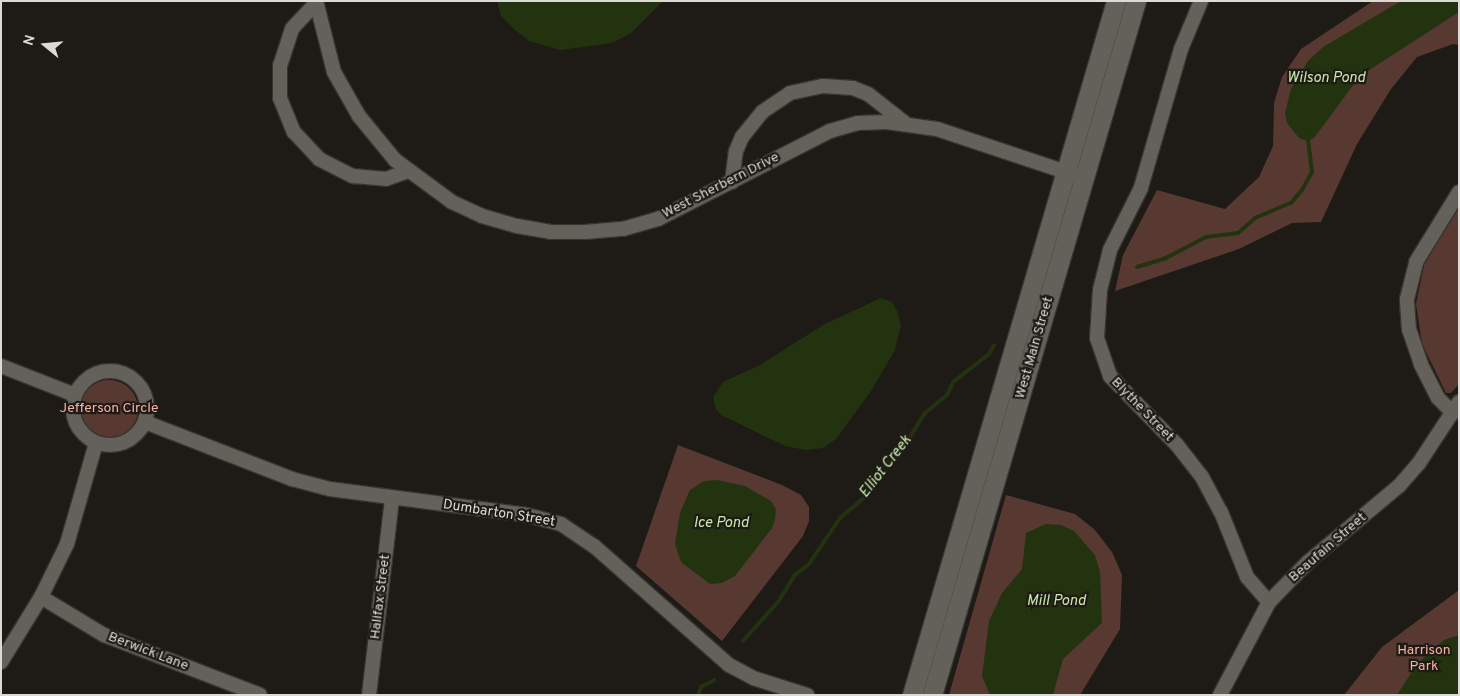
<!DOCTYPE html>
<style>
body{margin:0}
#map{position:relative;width:1460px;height:696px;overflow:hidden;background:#1e1b17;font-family:Overpass,sans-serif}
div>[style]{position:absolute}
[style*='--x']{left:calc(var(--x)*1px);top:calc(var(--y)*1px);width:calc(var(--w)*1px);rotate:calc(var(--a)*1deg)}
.green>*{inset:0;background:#573931}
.round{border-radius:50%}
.water>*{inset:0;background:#233310}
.stream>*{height:4px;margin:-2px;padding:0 2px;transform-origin:2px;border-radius:2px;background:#233310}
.roads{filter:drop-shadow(1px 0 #373532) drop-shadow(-1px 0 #373532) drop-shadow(0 1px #373532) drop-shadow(0 -1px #373532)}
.street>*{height:14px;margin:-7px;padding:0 7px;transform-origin:7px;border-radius:7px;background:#64615b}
.street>.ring{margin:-7px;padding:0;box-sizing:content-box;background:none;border:14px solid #64615b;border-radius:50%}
.secondary>*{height:19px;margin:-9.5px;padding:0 9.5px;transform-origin:9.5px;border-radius:9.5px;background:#64615b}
span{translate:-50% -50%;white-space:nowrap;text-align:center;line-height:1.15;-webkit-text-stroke:4.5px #1e1b17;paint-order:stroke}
.street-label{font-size:14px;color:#dcdad7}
.park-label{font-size:14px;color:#f9b09c}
.water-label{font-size:15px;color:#c9e9aa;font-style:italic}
.frame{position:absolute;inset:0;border:2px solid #dcdad7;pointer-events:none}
.north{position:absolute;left:20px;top:20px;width:50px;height:50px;-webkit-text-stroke:4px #1e1b17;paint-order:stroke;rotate:287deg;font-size:14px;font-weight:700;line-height:20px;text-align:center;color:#dcdad7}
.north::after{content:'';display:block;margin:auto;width:18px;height:22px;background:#dcdad7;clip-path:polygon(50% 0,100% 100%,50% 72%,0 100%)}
</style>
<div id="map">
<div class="green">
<i style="clip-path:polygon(1373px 1px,1459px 1px,1459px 45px,1453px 44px,1417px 57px,1391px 89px,1357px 144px,1321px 222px,1292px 223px,1239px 249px,1115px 291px,1123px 255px,1157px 190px,1225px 209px,1259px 177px,1273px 146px,1274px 103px,1282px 77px,1301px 49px)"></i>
<i style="clip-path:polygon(1459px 207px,1459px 384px,1451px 393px,1446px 393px,1422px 344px,1416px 304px,1424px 265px)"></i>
<i class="round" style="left:80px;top:380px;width:58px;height:58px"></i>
<i style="clip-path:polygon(678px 445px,782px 485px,801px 495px,809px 507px,809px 521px,803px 536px,722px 641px,636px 566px)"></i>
<i style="clip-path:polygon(1006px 495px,1075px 514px,1094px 529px,1112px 552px,1122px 575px,1120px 629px,1080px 695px,949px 695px)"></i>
<i style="clip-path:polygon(1459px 590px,1459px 695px,1344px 695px,1382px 647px)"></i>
</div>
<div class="water">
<i style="clip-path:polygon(497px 1px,663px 1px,631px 33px,612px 43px,560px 50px,529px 41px,514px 29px,501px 16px)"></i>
<i style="clip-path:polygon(1401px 1px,1459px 1px,1459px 12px,1360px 76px,1314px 138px,1307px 141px,1299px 138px,1287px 123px,1285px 113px,1291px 89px,1308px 61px,1323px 47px)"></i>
<i style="clip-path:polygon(881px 298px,892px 302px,897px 311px,901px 325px,895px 350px,871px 391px,836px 439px,823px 448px,806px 450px,785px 446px,721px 415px,716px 409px,713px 397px,723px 382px,758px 366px,825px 324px)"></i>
<i style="clip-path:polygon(717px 480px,745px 486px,771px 501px,776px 509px,775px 520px,772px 528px,735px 576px,722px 583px,710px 584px,681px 562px,675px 544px,680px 513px,690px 490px,704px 481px)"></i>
<i style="clip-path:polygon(1046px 524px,1061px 525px,1074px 531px,1095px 555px,1100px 572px,1102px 623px,1063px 659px,1053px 695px,990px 695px,982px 676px,989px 621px,1002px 593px,1022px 569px,1026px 533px)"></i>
<i style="clip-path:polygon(1459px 635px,1459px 695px,1397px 695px,1417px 664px,1444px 640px)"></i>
</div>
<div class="stream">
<i style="--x:1137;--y:267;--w:30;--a:-17"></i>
<i style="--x:1166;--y:258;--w:45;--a:-27.7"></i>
<i style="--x:1206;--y:237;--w:32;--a:-7"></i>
<i style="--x:1238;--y:233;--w:23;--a:-41"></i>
<i style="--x:1255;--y:218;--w:39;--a:-23"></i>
<i style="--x:1291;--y:203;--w:17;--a:-50"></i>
<i style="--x:1302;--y:190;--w:21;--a:-61"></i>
<i style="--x:1312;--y:172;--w:35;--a:-97"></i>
<i style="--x:743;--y:641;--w:52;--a:-48.1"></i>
<i style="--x:778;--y:602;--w:32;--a:-58"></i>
<i style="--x:795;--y:575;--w:18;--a:-38"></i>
<i style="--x:809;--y:564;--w:55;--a:-56"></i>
<i style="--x:840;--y:518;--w:33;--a:-40"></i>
<i style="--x:865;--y:497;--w:30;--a:-60"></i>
<i style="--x:880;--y:471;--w:33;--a:-45"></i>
<i style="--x:903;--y:448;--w:40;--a:-58"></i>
<i style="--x:924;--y:414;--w:30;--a:-40"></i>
<i style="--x:947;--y:395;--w:14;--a:-65"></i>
<i style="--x:953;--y:382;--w:46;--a:-37.9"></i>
<i style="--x:989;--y:354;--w:10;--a:-61"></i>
<i style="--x:698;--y:695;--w:9;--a:-69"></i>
<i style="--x:701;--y:687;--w:15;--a:-28"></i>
</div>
<div class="roads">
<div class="street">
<i style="--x:316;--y:1;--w:73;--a:75.8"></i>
<i style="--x:334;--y:72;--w:51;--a:60.4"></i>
<i style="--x:359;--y:116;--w:57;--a:50.7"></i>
<i style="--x:395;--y:160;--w:71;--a:36.4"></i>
<i style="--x:452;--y:202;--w:33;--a:25"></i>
<i style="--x:482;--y:216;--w:36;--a:16"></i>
<i style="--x:517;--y:226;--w:34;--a:10"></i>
<i style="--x:550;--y:232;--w:35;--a:0"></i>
<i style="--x:585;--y:232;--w:38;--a:-5"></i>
<i style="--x:623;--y:229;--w:36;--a:-16"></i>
<i style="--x:658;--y:219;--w:193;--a:-27.1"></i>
<i style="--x:830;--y:131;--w:29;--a:-16"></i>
<i style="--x:858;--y:123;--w:29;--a:-2"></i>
<i style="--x:887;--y:122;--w:50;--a:8"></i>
<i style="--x:937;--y:129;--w:145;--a:18.4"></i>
<i style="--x:1201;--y:1;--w:52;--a:112.6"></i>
<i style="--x:1181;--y:49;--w:145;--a:106.1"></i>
<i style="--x:1141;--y:188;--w:69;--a:116.6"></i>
<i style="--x:1110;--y:250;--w:41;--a:104"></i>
<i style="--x:1100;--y:290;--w:48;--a:93.6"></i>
<i style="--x:1097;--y:338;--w:40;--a:71.1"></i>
<i style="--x:1110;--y:376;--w:96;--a:45.8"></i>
<i style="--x:1177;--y:445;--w:41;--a:52"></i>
<i style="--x:1202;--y:477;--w:40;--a:62"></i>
<i style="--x:1221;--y:512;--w:70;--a:68.2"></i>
<i style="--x:1247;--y:577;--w:33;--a:49"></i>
<i style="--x:316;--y:3;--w:35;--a:133"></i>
<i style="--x:292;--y:29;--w:38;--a:108"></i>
<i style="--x:280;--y:65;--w:33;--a:90"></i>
<i style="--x:280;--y:98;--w:37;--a:68"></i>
<i style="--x:294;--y:132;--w:37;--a:47"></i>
<i style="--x:319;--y:159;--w:38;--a:27"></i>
<i style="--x:353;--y:176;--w:33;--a:5"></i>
<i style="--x:386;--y:179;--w:23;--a:-20"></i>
<i style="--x:732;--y:182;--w:31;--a:-83"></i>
<i style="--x:736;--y:151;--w:15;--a:-67"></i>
<i style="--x:742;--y:137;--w:32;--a:-51"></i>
<i style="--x:762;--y:112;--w:34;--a:-34"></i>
<i style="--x:790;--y:93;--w:34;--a:-12"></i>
<i style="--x:823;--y:86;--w:30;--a:4"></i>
<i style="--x:853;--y:88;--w:16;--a:22"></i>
<i style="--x:868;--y:94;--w:47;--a:38.1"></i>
<i style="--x:1;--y:366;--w:79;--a:21.4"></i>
<i class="ring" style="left:73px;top:371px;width:60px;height:60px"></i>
<i style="--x:1453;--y:413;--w:21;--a:-135"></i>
<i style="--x:1438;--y:398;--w:38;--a:-117"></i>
<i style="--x:1421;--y:364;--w:36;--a:-109"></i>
<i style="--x:1409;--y:330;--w:31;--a:-94"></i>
<i style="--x:1407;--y:299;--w:38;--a:-76"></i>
<i style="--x:1416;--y:262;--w:82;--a:-58.4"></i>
<i style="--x:145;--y:422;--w:158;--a:21.2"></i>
<i style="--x:292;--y:479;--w:39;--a:15"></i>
<i style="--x:330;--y:489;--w:199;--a:7.5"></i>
<i style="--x:527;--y:515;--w:35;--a:15"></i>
<i style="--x:561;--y:524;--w:40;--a:34"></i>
<i style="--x:594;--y:546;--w:180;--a:41.4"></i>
<i style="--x:729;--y:665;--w:27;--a:28"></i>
<i style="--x:753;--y:678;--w:57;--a:17.5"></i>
<i style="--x:41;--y:597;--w:74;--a:31.1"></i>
<i style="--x:104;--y:635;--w:167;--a:21"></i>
<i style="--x:1;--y:662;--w:76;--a:-58.4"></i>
<i style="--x:41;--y:597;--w:59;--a:-63.9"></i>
<i style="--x:67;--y:544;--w:105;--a:-74"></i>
<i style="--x:369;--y:695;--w:198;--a:-83.3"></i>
<i style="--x:1220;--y:695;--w:105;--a:-62.2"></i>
<i style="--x:1269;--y:602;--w:56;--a:-45.7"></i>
<i style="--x:1308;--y:562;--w:119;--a:-39.9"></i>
<i style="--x:1399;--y:486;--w:30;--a:-49"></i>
<i style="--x:1419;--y:463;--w:73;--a:-56.7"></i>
</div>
<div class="secondary">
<i style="--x:912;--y:695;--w:723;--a:-73.62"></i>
<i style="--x:932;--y:695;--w:723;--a:-73.62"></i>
</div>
</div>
<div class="street-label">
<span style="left:721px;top:186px;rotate:-27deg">West Sherbern Drive</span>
<span style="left:1035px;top:348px;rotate:-74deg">West Main Street</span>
<span style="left:1142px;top:410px;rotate:46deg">Blythe Street</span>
<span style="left:499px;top:514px;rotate:9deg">Dumbarton Street</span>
<span style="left:1328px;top:548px;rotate:-41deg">Beaufain Street</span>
<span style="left:381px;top:597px;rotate:-83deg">Halifax Street</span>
<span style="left:148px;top:652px;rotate:21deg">Berwick Lane</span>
</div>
<div class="park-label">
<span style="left:109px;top:409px">Jefferson Circle</span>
<span style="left:1424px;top:659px">Harrison<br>Park</span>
</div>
<div class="water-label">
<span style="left:1326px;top:79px">Wilson Pond</span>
<span style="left:886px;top:467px;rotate:-52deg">Elliot Creek</span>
<span style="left:721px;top:524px">Ice Pond</span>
<span style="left:1056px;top:602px">Mill Pond</span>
</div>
<div class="frame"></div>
<div class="north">N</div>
</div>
